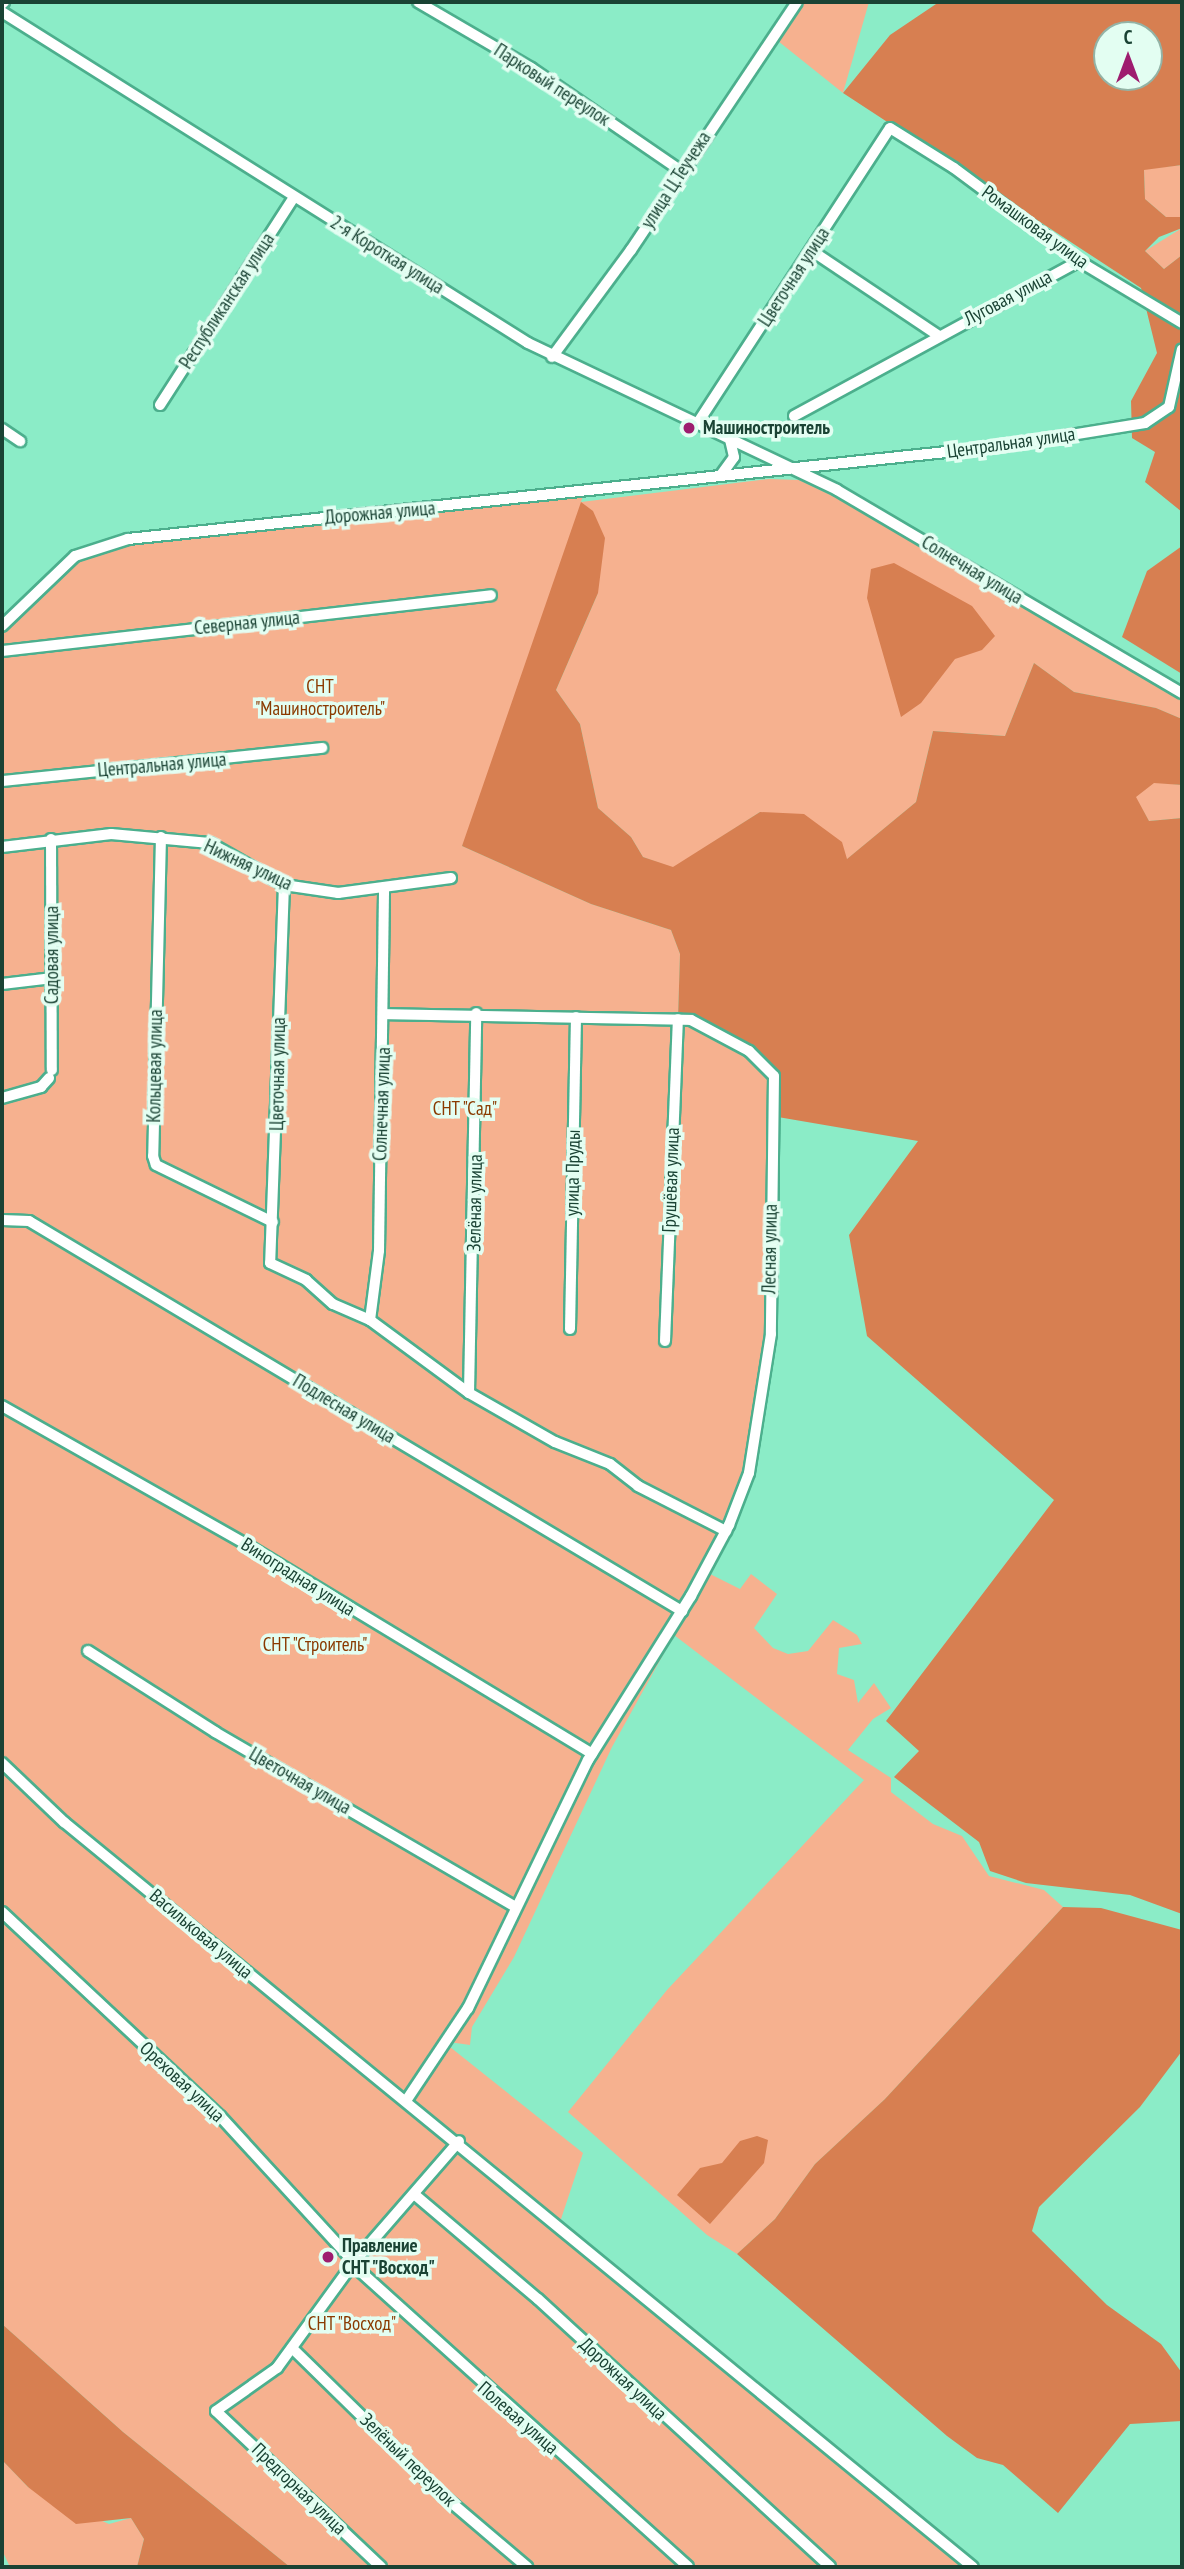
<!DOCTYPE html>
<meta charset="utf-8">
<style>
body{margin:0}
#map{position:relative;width:1184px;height:2569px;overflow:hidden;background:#8becc7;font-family:"PT Sans Narrow",sans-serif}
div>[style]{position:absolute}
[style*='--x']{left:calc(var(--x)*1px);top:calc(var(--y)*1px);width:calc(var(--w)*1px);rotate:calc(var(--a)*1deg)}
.green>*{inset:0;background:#f6b18f}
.forest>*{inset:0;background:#d77f51}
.roads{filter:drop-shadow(2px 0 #4caf8d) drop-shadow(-2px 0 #4caf8d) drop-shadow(0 2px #4caf8d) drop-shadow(0 -2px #4caf8d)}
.minor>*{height:10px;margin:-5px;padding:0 5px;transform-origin:5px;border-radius:5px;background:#fff}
.dots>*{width:19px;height:19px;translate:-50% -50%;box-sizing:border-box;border:4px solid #e3fef2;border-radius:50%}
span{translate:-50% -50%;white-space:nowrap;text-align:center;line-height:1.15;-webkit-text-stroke:7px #e3fef2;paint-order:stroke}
.street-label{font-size:19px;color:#1a4334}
.poi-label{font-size:19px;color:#1a4334;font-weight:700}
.left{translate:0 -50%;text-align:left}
.park-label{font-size:19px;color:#8a3a00}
.frame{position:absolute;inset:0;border:4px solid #1a4334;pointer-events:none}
.north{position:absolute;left:1093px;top:21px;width:70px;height:70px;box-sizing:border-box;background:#e3fef2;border:2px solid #93b3a6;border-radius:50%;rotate:0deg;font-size:19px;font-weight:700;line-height:28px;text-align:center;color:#1a4334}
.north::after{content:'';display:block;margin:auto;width:24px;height:32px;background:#9e1d6f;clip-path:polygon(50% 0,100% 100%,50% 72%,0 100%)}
</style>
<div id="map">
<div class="green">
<i style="clip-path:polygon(797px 2px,869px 2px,843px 93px,773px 37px)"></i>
<i style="clip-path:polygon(1182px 165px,1182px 217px,1166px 217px,1145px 199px,1144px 169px)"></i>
<i style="clip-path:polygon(1182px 228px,1182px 255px,1164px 269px,1145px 251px)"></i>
<i style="clip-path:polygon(769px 479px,799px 480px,835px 497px,1182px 701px,1182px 719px,1156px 708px,1074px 692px,1034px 663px,1005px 736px,933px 731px,916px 802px,846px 860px,760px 812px,673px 868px,643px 857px,631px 837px,598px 808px,580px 724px,556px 690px,598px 593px,462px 846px,591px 904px,671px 930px,680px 954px,678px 1019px,717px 1030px,774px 1076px,771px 1334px,759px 1421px,729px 1525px,588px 1760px,445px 2043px,583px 2153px,559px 2225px,973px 2567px,290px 2567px,123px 2432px,2px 2324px,2px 626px,37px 588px,100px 545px,584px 493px,581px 502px)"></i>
<i style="clip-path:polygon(1154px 782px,1182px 785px,1182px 818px,1149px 821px,1135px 797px)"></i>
<i style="clip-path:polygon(708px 1573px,740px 1589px,751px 1574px,777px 1594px,754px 1628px,773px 1648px,788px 1654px,808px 1651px,833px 1620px,857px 1635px,862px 1644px,839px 1648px,837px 1674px,854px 1680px,858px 1703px,874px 1683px,891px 1708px,873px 1719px,848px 1750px,891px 1778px,891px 1792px,933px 1824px,962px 1836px,989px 1876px,1044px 1890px,1063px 1907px,885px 2099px,815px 2164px,775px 2219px,737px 2254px,707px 2235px,568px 2112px,667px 1990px,864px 1780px,674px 1635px,612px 1747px,514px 1957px,472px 2027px,470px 2045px,449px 2042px,590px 1762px)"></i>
<i style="clip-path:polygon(2px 2460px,28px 2487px,109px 2524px,131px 2518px,144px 2539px,137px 2567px,10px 2567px,2px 2550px)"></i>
</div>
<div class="forest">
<i style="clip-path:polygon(evenodd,939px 2px,1182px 2px,1182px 165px,1144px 170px,1145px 199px,1166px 217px,1182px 217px,1182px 228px,1159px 237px,1145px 251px,1164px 269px,1182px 255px,1182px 512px,1145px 482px,1155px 452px,1132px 438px,1131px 401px,1157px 353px,1141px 288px,843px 93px,890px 35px,939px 2px,1107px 35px,1149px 35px,1149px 77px,1107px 77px,1107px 35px)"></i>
<i style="clip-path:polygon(581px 502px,593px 511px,605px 538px,598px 593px,556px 690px,580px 724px,598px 808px,631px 837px,643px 857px,673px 867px,760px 812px,804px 814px,842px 842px,847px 859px,916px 802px,933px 731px,1005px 736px,1034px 663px,1074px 692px,1156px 708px,1182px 719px,1182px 785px,1154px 783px,1136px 797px,1149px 821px,1182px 818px,1182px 1914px,1130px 1895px,1026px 1883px,990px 1871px,979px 1842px,894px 1777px,919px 1751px,886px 1721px,1054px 1500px,867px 1336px,849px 1235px,918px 1141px,772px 1116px,774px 1076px,750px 1051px,678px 1019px,680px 954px,671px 930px,591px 904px,462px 846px)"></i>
<i style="clip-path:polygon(1182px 546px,1182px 674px,1122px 637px,1147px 571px)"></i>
<i style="clip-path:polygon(894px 563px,972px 606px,995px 636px,982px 650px,955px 659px,921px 703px,901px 717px,867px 598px,871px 569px)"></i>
<i style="clip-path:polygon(1063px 1907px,1101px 1908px,1182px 1930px,1182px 2051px,1140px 2107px,1039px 2207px,1032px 2231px,1107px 2305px,1161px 2344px,1182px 2373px,1182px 2421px,1130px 2424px,1058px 2513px,1003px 2465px,977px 2458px,947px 2436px,737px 2254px,775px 2219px,815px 2164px,885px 2099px)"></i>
<i style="clip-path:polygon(757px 2136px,768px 2140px,764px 2163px,710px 2224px,677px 2195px,700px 2168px,722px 2163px,740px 2141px)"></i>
<i style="clip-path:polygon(2px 2324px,123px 2432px,290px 2567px,137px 2567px,144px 2539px,131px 2518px,76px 2524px,28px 2487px,2px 2460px)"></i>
</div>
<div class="roads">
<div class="minor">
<i style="--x:418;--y:2;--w:131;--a:30.3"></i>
<i style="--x:531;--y:68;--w:184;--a:34.4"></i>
<i style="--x:2;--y:4;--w:3;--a:-45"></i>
<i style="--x:2;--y:12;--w:621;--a:32.18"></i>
<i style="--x:528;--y:343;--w:342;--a:25.4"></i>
<i style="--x:837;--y:490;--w:400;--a:30.5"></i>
<i style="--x:812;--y:251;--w:153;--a:33.8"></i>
<i style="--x:552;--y:357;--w:133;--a:-53.6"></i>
<i style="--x:631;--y:250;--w:298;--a:-56.2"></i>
<i style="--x:160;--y:405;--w:247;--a:-57.2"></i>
<i style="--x:794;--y:416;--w:324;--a:-28.5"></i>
<i style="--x:697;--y:424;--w:353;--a:-56.9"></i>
<i style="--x:890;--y:128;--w:75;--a:32"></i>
<i style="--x:954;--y:168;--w:156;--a:36.6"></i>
<i style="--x:1079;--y:261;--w:120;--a:31"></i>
<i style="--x:2;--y:429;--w:22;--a:34"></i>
<i style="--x:721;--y:475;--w:22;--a:-54"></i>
<i style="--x:734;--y:457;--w:18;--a:-103"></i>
<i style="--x:2;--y:626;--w:101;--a:-43.8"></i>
<i style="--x:75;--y:556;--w:56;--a:-17.8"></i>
<i style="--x:128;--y:539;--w:880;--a:-6.07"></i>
<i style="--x:1003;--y:446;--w:144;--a:-9.2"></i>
<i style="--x:1145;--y:423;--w:29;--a:-34"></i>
<i style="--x:1169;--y:407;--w:59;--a:-77.4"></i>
<i style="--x:2;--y:651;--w:492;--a:-6.5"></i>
<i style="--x:2;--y:781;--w:322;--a:-5.9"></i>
<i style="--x:161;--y:837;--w:319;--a:91.4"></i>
<i style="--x:153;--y:1156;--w:9;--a:72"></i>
<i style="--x:156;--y:1165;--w:130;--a:26"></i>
<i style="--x:51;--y:839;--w:231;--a:89.8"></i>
<i style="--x:2;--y:847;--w:110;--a:-6.8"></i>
<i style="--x:111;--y:834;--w:99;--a:5.2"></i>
<i style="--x:210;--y:843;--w:85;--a:29.6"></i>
<i style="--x:284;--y:885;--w:55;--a:8.4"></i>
<i style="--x:338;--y:893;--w:114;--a:-7.6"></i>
<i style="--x:284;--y:885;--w:378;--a:92.1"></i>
<i style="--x:270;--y:1263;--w:40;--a:25"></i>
<i style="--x:306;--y:1280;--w:36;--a:42"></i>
<i style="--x:333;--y:1304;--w:40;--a:23.4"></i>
<i style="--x:370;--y:1320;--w:123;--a:36.4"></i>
<i style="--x:469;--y:1393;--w:99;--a:29.7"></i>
<i style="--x:555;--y:1442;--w:59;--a:21.8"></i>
<i style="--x:610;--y:1464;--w:36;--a:38"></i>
<i style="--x:638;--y:1486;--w:99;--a:27.1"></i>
<i style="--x:2;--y:984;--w:51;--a:-6.7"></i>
<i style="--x:383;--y:1014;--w:308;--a:1.1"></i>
<i style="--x:691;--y:1020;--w:66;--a:28.1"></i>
<i style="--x:749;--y:1051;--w:35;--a:45"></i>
<i style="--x:774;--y:1076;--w:258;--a:90.7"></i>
<i style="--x:771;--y:1334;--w:141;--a:99"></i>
<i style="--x:749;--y:1473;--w:56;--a:111"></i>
<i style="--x:729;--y:1525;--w:81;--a:118.2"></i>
<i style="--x:691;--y:1596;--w:194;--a:122.1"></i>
<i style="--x:588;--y:1760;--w:276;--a:115.8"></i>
<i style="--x:468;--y:2008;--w:112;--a:123.7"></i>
<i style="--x:2;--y:1098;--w:41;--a:-15.8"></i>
<i style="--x:41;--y:1087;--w:12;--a:-48"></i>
<i style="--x:2;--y:1220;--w:27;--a:2"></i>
<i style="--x:29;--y:1221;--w:761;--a:30.85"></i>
<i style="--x:370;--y:1320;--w:70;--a:-82.6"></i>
<i style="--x:379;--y:1251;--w:363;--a:-89.2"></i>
<i style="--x:570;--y:1329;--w:312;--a:-88.9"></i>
<i style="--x:665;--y:1341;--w:322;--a:-87.7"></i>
<i style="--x:469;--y:1393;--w:380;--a:-88.9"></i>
<i style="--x:2;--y:1406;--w:284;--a:29.5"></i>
<i style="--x:249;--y:1546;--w:401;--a:31.2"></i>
<i style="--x:88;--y:1651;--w:151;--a:32.5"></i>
<i style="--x:215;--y:1732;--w:348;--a:30.2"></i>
<i style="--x:2;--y:1763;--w:86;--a:43.6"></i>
<i style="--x:64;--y:1822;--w:1175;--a:39.34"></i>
<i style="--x:2;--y:1912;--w:299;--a:43.1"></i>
<i style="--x:220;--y:2116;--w:198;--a:47.5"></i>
<i style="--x:414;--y:2194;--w:162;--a:40.3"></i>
<i style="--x:538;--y:2299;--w:396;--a:42.5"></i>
<i style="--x:352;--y:2264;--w:452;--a:42"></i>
<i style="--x:292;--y:2348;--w:206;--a:44.4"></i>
<i style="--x:439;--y:2492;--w:116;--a:40.4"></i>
<i style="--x:381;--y:2567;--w:227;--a:-136.6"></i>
<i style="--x:216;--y:2411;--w:75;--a:-35.2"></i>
<i style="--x:277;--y:2368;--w:131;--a:-54"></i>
<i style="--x:354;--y:2262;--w:160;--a:-49"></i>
</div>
</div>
<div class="dots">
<i style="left:689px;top:428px;background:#9e1d6f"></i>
<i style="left:328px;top:2257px;background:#9e1d6f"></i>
</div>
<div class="street-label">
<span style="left:552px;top:85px;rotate:33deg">Парковый переулок</span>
<span style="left:676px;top:180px;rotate:-57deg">улица Ц.Теучежа</span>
<span style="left:1035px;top:227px;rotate:36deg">Ромашковая улица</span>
<span style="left:387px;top:255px;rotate:32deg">2-я Короткая улица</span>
<span style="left:794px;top:277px;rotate:-57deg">Цветочная улица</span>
<span style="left:1008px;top:298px;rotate:-28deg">Луговая улица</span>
<span style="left:227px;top:301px;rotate:-57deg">Республиканская улица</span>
<span style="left:1011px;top:443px;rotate:-8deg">Центральная улица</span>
<span style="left:380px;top:513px;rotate:-5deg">Дорожная улица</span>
<span style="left:972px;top:570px;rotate:31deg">Солнечная улица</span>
<span style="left:247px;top:623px;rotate:-6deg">Северная улица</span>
<span style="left:162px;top:765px;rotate:-5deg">Центральная улица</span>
<span style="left:248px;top:865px;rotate:25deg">Нижняя улица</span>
<span style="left:52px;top:955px;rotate:-90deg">Садовая улица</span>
<span style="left:155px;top:1066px;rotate:-89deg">Кольцевая улица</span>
<span style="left:278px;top:1074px;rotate:-89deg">Цветочная улица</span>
<span style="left:382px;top:1104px;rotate:-88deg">Солнечная улица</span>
<span style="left:573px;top:1173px;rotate:-89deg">улица Пруды</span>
<span style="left:671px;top:1180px;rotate:-88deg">Грушёвая улица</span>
<span style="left:475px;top:1203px;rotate:-89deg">Зелёная улица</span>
<span style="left:770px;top:1249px;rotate:-89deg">Лесная улица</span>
<span style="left:344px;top:1409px;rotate:31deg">Подлесная улица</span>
<span style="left:298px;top:1577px;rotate:32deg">Виноградная улица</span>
<span style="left:300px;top:1781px;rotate:30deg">Цветочная улица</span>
<span style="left:201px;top:1934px;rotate:40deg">Васильковая улица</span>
<span style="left:182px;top:2082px;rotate:43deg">Ореховая улица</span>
<span style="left:623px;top:2379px;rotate:43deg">Дорожная улица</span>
<span style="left:518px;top:2418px;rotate:41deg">Полевая улица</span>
<span style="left:408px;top:2460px;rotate:44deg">Зелёный переулок</span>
<span style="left:299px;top:2489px;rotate:44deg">Предгорная улица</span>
</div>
<div class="poi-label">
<span class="left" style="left:703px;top:428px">Машиностроитель</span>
<span class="left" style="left:342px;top:2257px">Правление<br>СНТ "Восход"</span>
</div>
<div class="park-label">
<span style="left:320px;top:698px">СНТ<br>"Машиностроитель"</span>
<span style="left:465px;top:1109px">СНТ "Сад"</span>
<span style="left:315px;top:1645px">СНТ "Строитель"</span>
<span style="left:352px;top:2324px">СНТ "Восход"</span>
</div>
<div class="frame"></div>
<div class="north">С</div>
</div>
